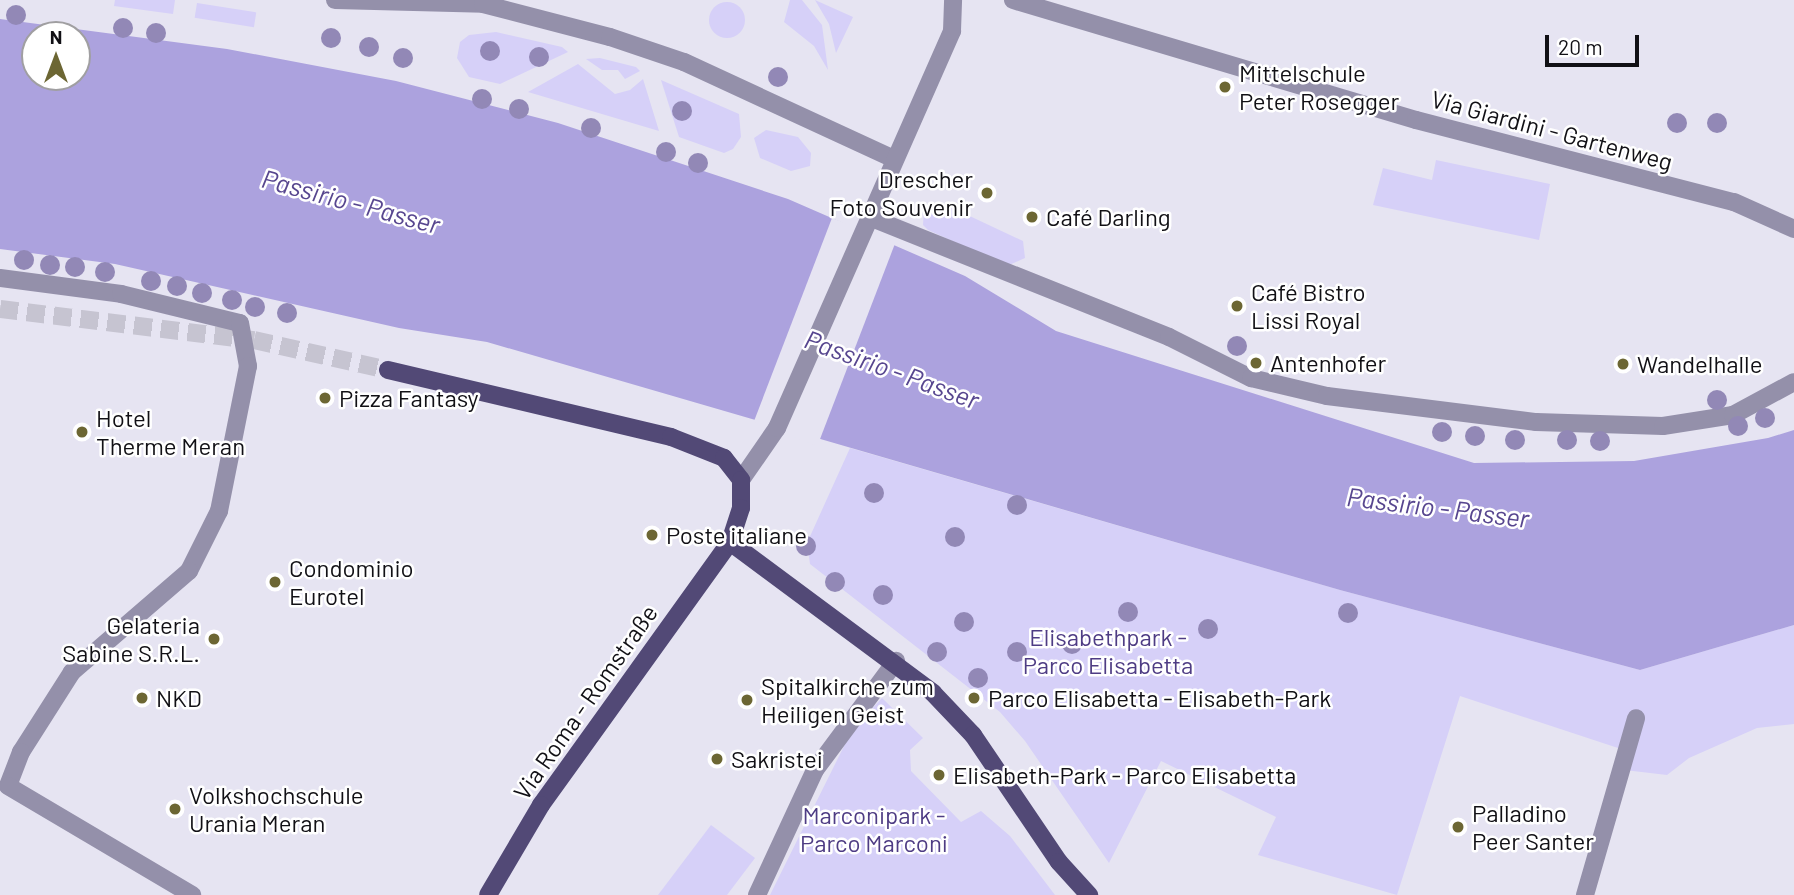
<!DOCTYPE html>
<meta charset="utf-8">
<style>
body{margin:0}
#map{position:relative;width:1794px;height:895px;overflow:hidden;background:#e6e4f2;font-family:Barlow,sans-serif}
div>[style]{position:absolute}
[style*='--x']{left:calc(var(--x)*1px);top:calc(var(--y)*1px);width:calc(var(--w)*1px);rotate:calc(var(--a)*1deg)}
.green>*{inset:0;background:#d6d0f8;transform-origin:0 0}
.round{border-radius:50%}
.water>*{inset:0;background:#aca2de}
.pier>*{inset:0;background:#e6e4f2;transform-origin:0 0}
.major-tunnel>*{height:18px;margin-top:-9px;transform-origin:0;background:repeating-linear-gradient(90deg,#c6c4d1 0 18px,transparent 0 27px)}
.minor>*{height:18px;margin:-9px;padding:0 9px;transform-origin:9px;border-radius:9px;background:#9490aa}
.major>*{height:18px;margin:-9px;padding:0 9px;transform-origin:9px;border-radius:9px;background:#524976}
.trees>*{width:20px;height:20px;margin:-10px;border-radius:50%;background:#9288b6}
.dots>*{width:19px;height:19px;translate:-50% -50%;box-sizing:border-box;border:4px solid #fff;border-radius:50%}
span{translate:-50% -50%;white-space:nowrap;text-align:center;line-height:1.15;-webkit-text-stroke:5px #fff;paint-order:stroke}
.poi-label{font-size:24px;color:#111015}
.left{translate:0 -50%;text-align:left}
.right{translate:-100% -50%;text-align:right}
.street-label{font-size:24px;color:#111015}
.park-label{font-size:24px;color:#4e3c84}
.water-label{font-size:26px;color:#57468f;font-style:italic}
.north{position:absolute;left:21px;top:21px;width:70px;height:70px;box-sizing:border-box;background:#fff;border:2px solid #a09fa1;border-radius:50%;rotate:0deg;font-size:19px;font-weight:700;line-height:28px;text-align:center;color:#111015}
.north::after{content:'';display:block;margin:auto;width:24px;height:32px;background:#6c6633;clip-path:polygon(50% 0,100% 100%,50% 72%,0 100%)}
.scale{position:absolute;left:1545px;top:35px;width:94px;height:32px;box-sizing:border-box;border:4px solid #111015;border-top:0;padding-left:9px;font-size:21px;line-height:24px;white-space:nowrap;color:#111015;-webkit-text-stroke:5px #fff;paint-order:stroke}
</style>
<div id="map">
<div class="green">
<i style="clip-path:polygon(115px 0,175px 0,173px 14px,114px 6px)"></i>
<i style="clip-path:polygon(790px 0,802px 0,822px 25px,828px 70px,814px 46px,784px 22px)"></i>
<i style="clip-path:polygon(815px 0,853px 17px,836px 53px,829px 24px)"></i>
<i class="round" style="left:709px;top:2px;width:36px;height:36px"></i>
<i style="left:197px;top:3px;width:60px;height:15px;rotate:9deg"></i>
<i style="clip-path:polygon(496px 32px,562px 47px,568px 52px,500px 84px,469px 77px,457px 58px,460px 42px,469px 35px)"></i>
<i style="clip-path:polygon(600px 58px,636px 67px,640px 71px,625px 79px,618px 70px,602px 70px,586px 59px)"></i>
<i style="clip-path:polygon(578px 64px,615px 94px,630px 90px,643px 79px,659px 131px,528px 92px)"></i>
<i style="clip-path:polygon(661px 80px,739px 114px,741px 137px,733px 149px,724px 153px,679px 137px)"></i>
<i style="clip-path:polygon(766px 130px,798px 137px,811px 153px,810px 166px,791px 171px,760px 158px,754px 138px)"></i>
<i style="clip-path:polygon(1436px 160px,1550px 184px,1539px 240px,1373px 205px,1383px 168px,1432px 180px)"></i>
<i style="clip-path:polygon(942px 203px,1023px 241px,1025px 258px,1007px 266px,928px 230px,923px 225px,924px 208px)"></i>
<i style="clip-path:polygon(850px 448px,1340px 590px,1640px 670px,1794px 625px,1794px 724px,1757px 728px,1689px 758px,1667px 775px,1616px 769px,1621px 749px,1460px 696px,1397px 895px,1258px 855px,1276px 817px,1161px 761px,1109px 863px,1025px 741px,1000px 712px,810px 564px,807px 543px)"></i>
<i style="clip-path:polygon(882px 698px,923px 738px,910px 750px,911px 771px,961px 822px,981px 811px,1010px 836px,1055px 895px,770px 895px,852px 730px)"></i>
<i style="clip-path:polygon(711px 825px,755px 858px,727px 895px,658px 895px)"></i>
</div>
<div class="water">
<i style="clip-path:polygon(evenodd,0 19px,227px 49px,396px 81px,558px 123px,788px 199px,965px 276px,1056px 331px,1474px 463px,1634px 461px,1768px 438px,1794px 430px,1794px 625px,1640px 670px,1340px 590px,487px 342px,399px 328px,115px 264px,0 249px,0 19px,35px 35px,77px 35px,77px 77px,35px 77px,35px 35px)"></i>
</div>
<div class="pier">
<i style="left:832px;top:218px;width:68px;height:218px;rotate:21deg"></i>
</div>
<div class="major-tunnel">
<i style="--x:0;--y:309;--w:256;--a:7"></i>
<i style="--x:254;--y:340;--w:137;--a:12.6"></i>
</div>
<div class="minor">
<i style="--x:335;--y:0;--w:148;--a:1.5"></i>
<i style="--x:483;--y:4;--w:131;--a:14.6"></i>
<i style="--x:610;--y:37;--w:78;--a:18.7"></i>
<i style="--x:684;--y:62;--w:231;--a:24.8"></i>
<i style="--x:1013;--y:0;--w:420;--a:16.6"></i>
<i style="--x:1416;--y:120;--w:328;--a:14.5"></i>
<i style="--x:1734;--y:202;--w:66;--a:24.2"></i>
<i style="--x:869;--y:217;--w:323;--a:21.8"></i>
<i style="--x:1169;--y:337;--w:92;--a:26.6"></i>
<i style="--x:1251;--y:378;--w:78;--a:13.3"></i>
<i style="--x:1327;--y:396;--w:211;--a:7.1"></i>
<i style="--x:1536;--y:422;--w:127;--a:1.8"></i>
<i style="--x:1663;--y:426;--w:71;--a:-8.9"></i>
<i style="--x:1733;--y:415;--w:69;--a:-28.4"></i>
<i style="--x:0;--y:278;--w:122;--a:7.5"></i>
<i style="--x:121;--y:294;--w:122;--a:13.7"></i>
<i style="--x:240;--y:323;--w:44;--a:79.5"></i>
<i style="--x:248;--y:366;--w:148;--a:101.3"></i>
<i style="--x:219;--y:511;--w:67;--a:116.6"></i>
<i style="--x:189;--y:571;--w:155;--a:139.2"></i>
<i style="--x:72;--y:672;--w:95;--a:122.5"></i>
<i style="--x:21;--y:752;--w:36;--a:111"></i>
<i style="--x:741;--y:480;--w:63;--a:-55.3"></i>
<i style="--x:777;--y:428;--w:434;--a:-66.2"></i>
<i style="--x:952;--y:31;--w:31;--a:-88"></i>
<i style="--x:8;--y:786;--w:214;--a:30.6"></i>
<i style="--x:757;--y:895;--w:138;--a:-65.1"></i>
<i style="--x:815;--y:770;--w:136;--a:-53.4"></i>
<i style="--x:1585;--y:895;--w:184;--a:-73.9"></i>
</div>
<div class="major">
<i style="--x:388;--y:370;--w:291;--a:13.3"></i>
<i style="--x:671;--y:437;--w:57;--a:21.6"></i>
<i style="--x:724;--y:458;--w:28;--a:52"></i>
<i style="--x:741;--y:480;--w:28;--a:90"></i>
<i style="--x:741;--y:508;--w:36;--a:108"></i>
<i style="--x:730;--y:542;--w:324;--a:125.7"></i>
<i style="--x:541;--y:805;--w:104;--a:120.5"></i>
<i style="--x:730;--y:542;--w:253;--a:36.6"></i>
<i style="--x:933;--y:693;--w:58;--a:46.4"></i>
<i style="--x:973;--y:735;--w:153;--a:55.9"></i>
<i style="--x:1059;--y:862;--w:45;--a:47.7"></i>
</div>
<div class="trees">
<i style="left:16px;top:15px"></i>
<i style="left:123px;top:28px"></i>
<i style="left:156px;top:33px"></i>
<i style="left:331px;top:38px"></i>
<i style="left:369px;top:47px"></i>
<i style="left:490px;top:51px"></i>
<i style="left:539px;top:57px"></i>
<i style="left:403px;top:58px"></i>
<i style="left:778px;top:77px"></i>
<i style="left:482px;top:99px"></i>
<i style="left:519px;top:109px"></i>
<i style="left:682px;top:111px"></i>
<i style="left:1677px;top:123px"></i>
<i style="left:1717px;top:123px"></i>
<i style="left:591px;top:128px"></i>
<i style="left:666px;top:152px"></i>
<i style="left:698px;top:163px"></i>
<i style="left:24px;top:260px"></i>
<i style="left:50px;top:265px"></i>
<i style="left:75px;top:267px"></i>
<i style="left:105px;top:272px"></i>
<i style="left:151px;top:281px"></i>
<i style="left:177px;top:286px"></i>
<i style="left:202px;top:293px"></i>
<i style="left:232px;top:300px"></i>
<i style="left:255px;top:307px"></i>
<i style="left:287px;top:313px"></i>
<i style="left:1237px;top:346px"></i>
<i style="left:1717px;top:400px"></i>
<i style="left:1765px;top:418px"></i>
<i style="left:1738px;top:426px"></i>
<i style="left:1442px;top:432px"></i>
<i style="left:1475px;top:436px"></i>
<i style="left:1515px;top:440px"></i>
<i style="left:1567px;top:440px"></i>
<i style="left:1600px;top:441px"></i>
<i style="left:874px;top:493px"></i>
<i style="left:1017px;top:505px"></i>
<i style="left:955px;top:537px"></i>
<i style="left:806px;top:546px"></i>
<i style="left:835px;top:582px"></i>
<i style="left:883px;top:595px"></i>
<i style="left:1128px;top:612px"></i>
<i style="left:1348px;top:613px"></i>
<i style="left:964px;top:622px"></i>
<i style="left:1208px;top:629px"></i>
<i style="left:1072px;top:644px"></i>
<i style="left:937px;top:652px"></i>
<i style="left:1017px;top:652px"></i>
<i style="left:978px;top:678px"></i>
</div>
<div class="dots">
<i style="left:1225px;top:87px;background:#6c6633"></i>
<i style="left:987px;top:193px;background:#6c6633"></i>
<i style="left:1032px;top:217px;background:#6c6633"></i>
<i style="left:1237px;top:306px;background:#6c6633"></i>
<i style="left:1256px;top:363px;background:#6c6633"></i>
<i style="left:1623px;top:364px;background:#6c6633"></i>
<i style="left:325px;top:398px;background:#6c6633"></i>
<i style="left:82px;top:432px;background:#6c6633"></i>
<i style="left:652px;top:535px;background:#6c6633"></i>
<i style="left:275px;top:582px;background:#6c6633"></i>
<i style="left:214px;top:639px;background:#6c6633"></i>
<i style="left:142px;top:698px;background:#6c6633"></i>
<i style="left:974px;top:698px;background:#6c6633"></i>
<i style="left:747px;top:700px;background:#6c6633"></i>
<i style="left:717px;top:759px;background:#6c6633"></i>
<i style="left:939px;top:775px;background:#6c6633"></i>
<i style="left:175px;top:809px;background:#6c6633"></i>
<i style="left:1458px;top:827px;background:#6c6633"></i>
</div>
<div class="poi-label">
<span class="left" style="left:1239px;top:87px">Mittelschule<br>Peter Rosegger</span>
<span class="right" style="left:973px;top:193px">Drescher<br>Foto Souvenir</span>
<span class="left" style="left:1046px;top:217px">Café Darling</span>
<span class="left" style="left:1251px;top:306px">Café Bistro<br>Lissi Royal</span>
<span class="left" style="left:1270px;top:363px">Antenhofer</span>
<span class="left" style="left:1637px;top:364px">Wandelhalle</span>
<span class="left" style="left:339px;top:398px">Pizza Fantasy</span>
<span class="left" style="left:96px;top:432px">Hotel<br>Therme Meran</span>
<span class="left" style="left:666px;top:535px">Poste italiane</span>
<span class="left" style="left:289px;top:582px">Condominio<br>Eurotel</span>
<span class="right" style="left:200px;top:639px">Gelateria<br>Sabine S.R.L.</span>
<span class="left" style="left:761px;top:700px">Spitalkirche zum<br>Heiligen Geist</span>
<span class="left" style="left:156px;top:698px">NKD</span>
<span class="left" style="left:988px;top:698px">Parco Elisabetta - Elisabeth-Park</span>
<span class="left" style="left:731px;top:759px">Sakristei</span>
<span class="left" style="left:953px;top:775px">Elisabeth-Park - Parco Elisabetta</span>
<span class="left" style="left:189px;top:809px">Volkshochschule<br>Urania Meran</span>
<span class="left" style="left:1472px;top:827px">Palladino<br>Peer Santer</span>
</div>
<div class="street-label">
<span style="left:1552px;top:130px;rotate:15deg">Via Giardini - Gartenweg</span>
<span style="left:585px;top:702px;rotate:-55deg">Via Roma - Romstraße</span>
</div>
<div class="park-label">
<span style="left:1108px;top:651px">Elisabethpark -<br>Parco Elisabetta</span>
<span style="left:874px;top:829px">Marconipark -<br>Parco Marconi</span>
</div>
<div class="water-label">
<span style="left:351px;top:201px;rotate:15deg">Passirio - Passer</span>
<span style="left:892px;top:369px;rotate:20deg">Passirio - Passer</span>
<span style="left:1438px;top:507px;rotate:7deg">Passirio - Passer</span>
</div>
<div class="north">N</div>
<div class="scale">20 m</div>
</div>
